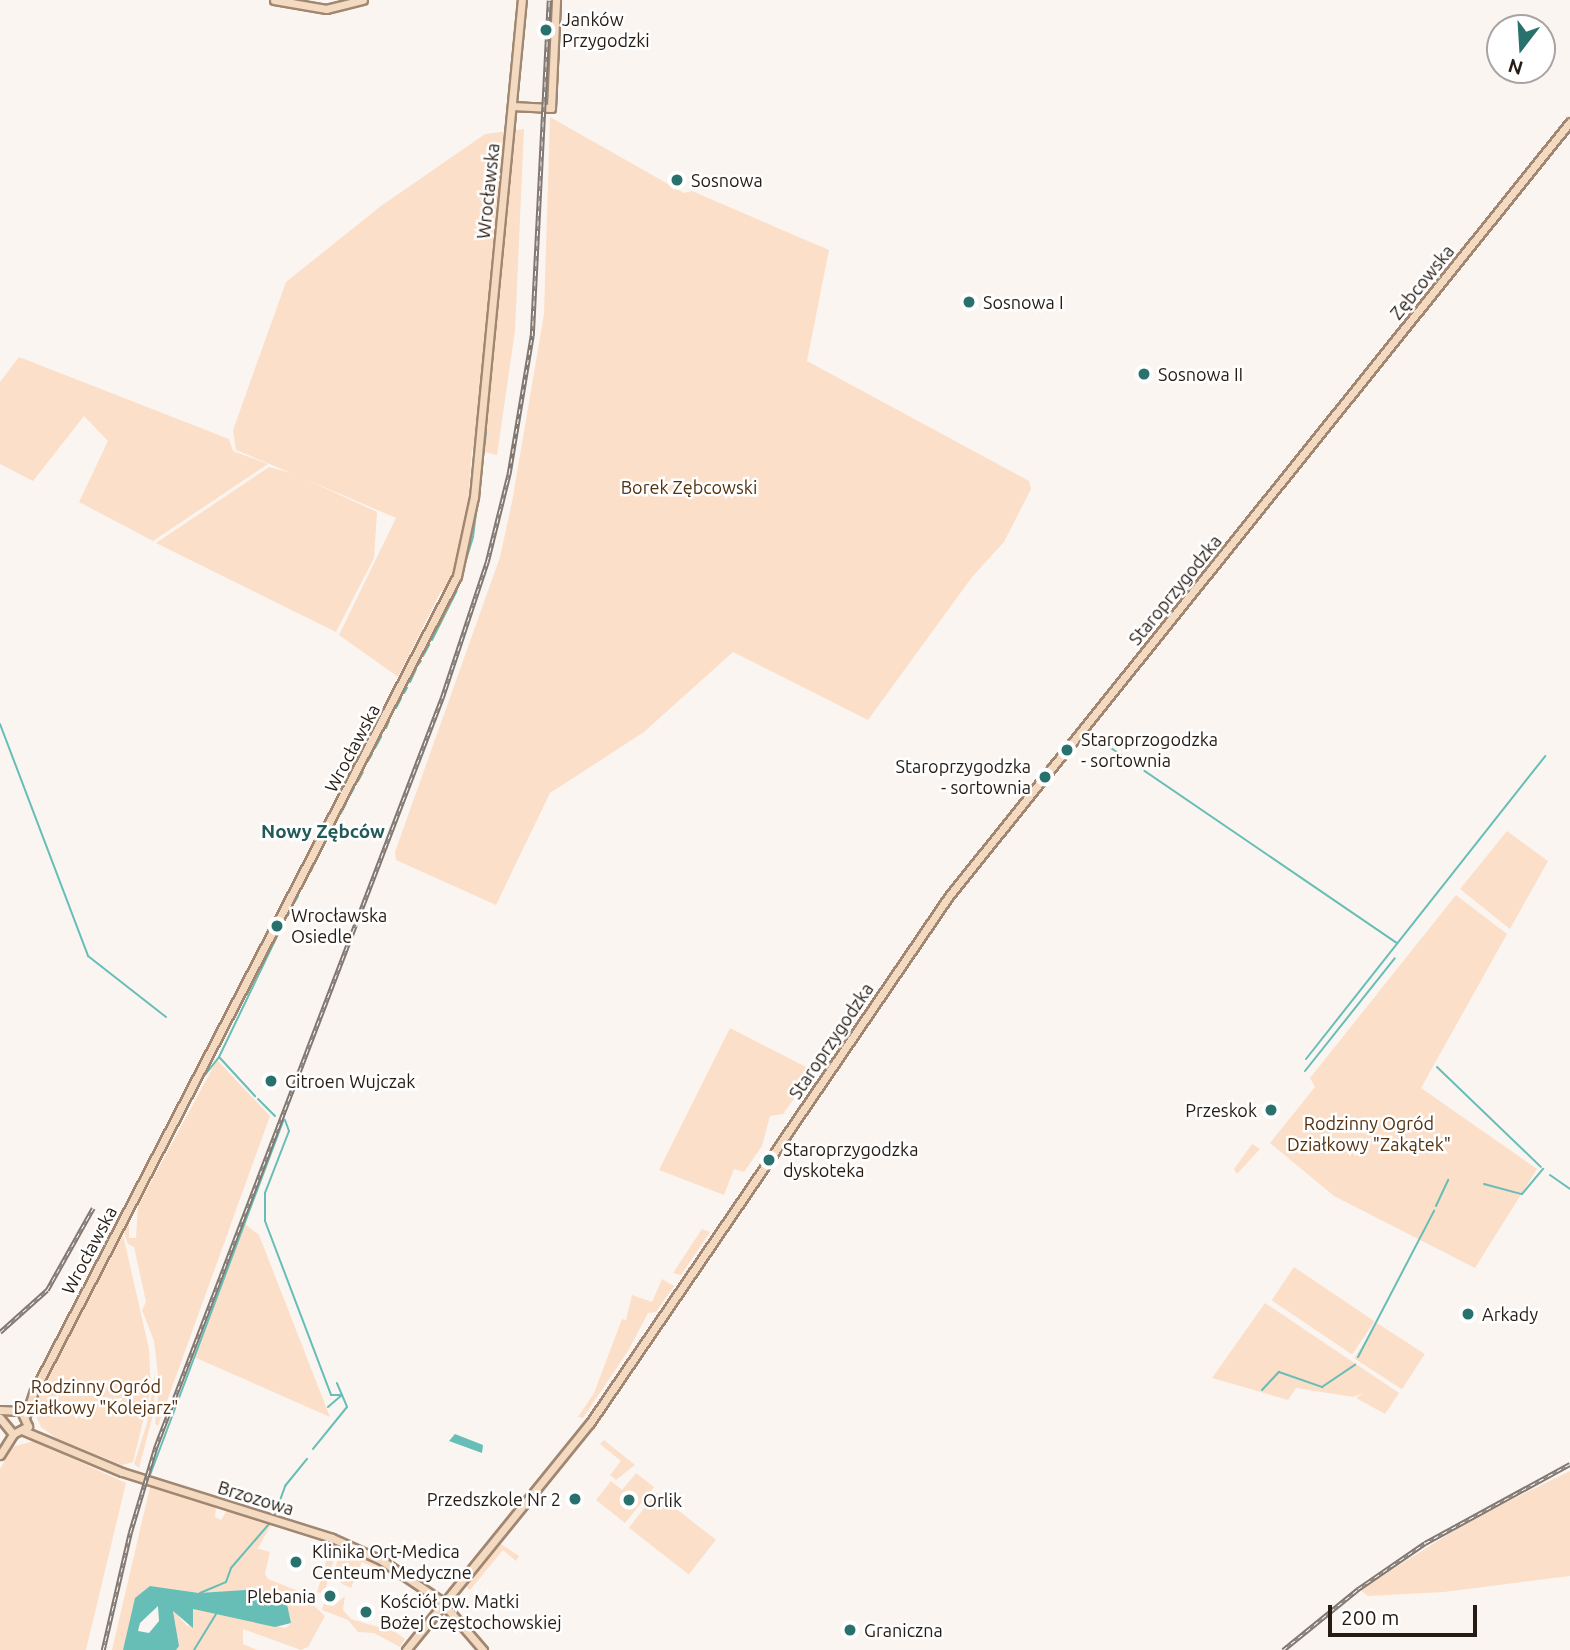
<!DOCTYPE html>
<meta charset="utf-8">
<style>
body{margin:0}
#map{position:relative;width:1570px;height:1650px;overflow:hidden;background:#fbf5f1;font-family:Ubuntu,sans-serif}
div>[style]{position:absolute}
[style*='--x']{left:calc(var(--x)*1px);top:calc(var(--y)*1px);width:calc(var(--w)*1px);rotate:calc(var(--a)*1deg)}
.green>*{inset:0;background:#fbdfc9;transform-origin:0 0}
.water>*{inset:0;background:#66beb7}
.stream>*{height:2px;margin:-1px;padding:0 1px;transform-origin:1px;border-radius:1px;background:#66beb7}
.roads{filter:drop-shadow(2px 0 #a18771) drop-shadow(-2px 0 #a18771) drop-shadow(0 2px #a18771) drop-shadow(0 -2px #a18771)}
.secondary>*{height:7px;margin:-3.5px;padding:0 3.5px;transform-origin:3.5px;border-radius:3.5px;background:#f3dac0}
.rail>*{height:4.5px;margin-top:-2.25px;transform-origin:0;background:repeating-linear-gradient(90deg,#fff 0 5px,#817872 0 10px);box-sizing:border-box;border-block:2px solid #817872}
.dots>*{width:19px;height:19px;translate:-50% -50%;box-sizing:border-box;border:4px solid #fff;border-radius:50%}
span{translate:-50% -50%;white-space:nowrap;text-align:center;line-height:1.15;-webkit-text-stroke:5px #fff;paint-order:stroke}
.poi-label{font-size:18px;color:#271c14}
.left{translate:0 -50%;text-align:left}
.right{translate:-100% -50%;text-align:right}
.street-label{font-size:18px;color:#271c14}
.park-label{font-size:18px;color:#54310f}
.neighbourhood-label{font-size:19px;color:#215b57;font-weight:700}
.north{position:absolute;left:1486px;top:14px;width:70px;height:70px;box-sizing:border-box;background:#fff;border:2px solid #a9a4a1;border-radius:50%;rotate:197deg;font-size:19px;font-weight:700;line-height:28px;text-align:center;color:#271c14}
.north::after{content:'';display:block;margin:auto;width:24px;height:32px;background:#28716c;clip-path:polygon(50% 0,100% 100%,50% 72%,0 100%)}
.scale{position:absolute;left:1328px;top:1605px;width:149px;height:32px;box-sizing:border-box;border:4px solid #271c14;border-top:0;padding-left:9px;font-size:21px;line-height:24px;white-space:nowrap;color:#271c14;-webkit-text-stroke:5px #fff;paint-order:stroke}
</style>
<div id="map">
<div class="green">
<i style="clip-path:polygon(550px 117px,684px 193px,692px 191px,829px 250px,807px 361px,1029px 481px,1031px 489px,1004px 542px,972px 577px,868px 720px,733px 652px,644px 732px,550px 793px,496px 905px,396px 860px,395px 852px,500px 557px,512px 502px,544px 314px)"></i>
<i style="clip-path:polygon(524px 129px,515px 331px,497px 455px,472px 449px,467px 515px,452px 580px,446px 593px,441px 591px,398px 677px,339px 635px,396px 518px,303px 478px,377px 512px,374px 558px,336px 632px,156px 543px,269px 467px,291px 473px,236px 450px,233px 430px,286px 282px,381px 206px,485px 134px)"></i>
<i style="clip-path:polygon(19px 357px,229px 439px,233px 451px,268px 464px,153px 541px,79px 502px,108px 441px,84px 416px,33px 481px,0 464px,0 382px)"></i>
<i style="clip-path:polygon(1507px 831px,1548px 861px,1510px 929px,1460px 889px)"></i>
<i style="clip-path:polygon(1456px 895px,1507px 934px,1421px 1088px,1537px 1169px,1475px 1268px,1334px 1196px,1270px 1143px,1315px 1087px,1310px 1078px)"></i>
<i style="clip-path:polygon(730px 1028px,814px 1071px,783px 1114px,770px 1116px,762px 1146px,744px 1172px,734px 1169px,724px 1195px,659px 1170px)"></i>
<i style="clip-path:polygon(217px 1060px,270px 1116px,158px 1426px,155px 1424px,159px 1384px,154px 1341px,142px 1310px,146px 1302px,134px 1247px,128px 1244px,123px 1230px,129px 1221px,129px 1238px,136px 1238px,138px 1206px)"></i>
<i style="clip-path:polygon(1252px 1144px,1260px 1149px,1237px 1174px,1234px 1169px)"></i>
<i style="clip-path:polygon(245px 1224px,259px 1235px,330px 1417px,194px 1357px)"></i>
<i style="clip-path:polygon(702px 1229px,710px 1232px,681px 1275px,673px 1273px)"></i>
<i style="clip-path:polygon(123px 1235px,149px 1349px,151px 1389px,133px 1462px,122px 1465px,56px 1438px,41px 1427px,32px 1407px)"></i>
<i style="left:1294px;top:1267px;width:97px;height:40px;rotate:34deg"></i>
<i style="clip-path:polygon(662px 1279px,674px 1286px,656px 1312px,648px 1313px,628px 1351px,583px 1418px,578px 1417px,594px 1393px,622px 1319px,626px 1320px,632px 1295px,652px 1302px)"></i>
<i style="clip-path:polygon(1265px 1303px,1399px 1393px,1385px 1414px,1356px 1398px,1363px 1393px,1353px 1397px,1296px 1388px,1288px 1400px,1212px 1378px)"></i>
<i style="left:1377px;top:1323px;width:57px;height:42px;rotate:33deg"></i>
<i style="clip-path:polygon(631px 1347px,634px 1353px,586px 1419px,632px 1352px)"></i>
<i style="clip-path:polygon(155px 1373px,154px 1411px,139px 1468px,134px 1464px,147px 1423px)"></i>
<i style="clip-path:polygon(604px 1440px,635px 1465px,616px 1480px,610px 1475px,621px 1461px,600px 1444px)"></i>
<i style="clip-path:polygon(34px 1441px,126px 1483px,86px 1650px,0 1650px,0 1469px,12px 1447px)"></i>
<i style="clip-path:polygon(1570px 1471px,1570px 1576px,1444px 1592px,1368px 1596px,1360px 1590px,1474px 1518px)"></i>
<i style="clip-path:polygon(636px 1473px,654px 1487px,625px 1523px,596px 1500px,611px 1481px,622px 1490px)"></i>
<i style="clip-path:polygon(150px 1487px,216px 1506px,215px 1517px,221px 1520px,227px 1510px,272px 1523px,258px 1548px,252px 1547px,270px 1552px,265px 1574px,268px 1579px,298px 1591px,325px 1616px,308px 1647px,301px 1650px,243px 1629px,243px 1644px,257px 1650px,176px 1650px,179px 1646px,173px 1610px,188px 1627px,193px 1609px,286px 1628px,291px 1623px,287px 1604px,258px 1589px,199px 1593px,150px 1586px,136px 1607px,123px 1650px,112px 1650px)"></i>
<i style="left:656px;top:1493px;width:76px;height:44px;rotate:38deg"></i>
<i style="left:331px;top:1544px;width:7px;height:50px;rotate:16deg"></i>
<i style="clip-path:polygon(501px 1544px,519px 1556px,516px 1561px,503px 1550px,470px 1590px,463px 1584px)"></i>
<i style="clip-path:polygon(341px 1546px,384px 1566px,384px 1567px,380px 1570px,362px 1562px,351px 1588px,342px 1584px,335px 1569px)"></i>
<i style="clip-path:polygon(345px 1596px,343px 1610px,351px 1619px,395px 1632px,405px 1639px,400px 1647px,374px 1633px,358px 1632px,348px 1620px,322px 1610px,324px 1603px,333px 1606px)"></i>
</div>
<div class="water">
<i style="clip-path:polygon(455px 1434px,483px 1445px,482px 1453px,449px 1441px)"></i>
<i style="clip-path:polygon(evenodd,150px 1586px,199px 1593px,258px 1589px,287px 1604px,291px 1623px,275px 1627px,193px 1609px,193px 1628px,173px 1611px,179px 1646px,176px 1650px,123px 1650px,135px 1598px,150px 1586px,158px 1606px,159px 1621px,149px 1633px,138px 1631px,140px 1623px,158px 1606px)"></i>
</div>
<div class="stream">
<i style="--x:432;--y:640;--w:54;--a:-63.4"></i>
<i style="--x:456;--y:592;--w:58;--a:-72.8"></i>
<i style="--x:473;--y:537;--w:105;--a:-82.9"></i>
<i style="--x:423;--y:656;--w:13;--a:-61"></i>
<i style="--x:418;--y:665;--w:5;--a:-53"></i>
<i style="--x:410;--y:682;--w:14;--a:-65"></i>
<i style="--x:404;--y:693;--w:6;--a:-59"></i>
<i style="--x:396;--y:708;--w:11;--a:-63"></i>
<i style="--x:0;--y:724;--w:248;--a:69.2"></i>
<i style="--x:88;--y:956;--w:99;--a:38"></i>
<i style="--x:386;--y:728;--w:8;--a:-67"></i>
<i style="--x:1086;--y:731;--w:376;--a:34.3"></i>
<i style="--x:375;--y:748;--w:13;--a:-61"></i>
<i style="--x:368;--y:761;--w:8;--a:-60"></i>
<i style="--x:358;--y:781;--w:10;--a:-61"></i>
<i style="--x:350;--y:795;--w:8;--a:-60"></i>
<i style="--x:341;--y:813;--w:11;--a:-63"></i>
<i style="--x:333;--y:827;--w:8;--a:-60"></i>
<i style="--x:311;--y:871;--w:8;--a:-67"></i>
<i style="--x:302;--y:887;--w:10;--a:-61"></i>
<i style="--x:294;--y:903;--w:8;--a:-60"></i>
<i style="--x:220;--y:1058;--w:52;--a:47.4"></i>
<i style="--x:1306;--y:1059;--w:386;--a:-51.7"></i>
<i style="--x:1437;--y:1067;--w:144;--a:43.9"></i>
<i style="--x:1305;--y:1071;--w:144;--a:-51.5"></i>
<i style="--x:205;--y:1075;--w:23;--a:-52"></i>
<i style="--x:219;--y:1057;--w:143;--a:-64.3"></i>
<i style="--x:258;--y:1099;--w:24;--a:45"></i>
<i style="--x:285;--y:1120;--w:12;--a:70"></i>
<i style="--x:289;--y:1131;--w:66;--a:111.2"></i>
<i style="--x:265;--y:1193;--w:28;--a:90"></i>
<i style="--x:265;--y:1221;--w:186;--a:69.2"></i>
<i style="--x:331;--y:1395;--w:11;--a:0"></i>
<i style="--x:342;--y:1395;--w:13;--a:67"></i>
<i style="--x:347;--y:1407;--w:54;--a:129"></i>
<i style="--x:1550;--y:1175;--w:24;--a:35"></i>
<i style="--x:1484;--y:1184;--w:39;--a:15"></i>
<i style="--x:1522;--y:1194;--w:33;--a:-50"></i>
<i style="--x:1436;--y:1206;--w:29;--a:-65"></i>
<i style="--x:1358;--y:1357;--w:165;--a:-62.5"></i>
<i style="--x:1262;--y:1390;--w:25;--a:-47"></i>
<i style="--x:1279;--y:1372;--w:46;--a:19.2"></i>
<i style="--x:1322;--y:1387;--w:40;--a:-34"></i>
<i style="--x:328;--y:1407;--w:18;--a:-41"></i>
<i style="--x:342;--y:1395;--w:13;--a:-113"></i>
<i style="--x:150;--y:1475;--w:380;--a:-69.4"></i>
<i style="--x:275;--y:1514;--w:30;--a:-70"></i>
<i style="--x:285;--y:1486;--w:35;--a:-51"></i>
<i style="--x:200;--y:1593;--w:28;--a:-23"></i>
<i style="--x:226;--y:1582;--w:15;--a:-70"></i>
<i style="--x:231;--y:1568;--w:58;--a:-49.2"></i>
<i style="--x:194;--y:1650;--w:42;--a:-58.6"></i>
</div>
<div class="roads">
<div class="secondary">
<i style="--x:274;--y:0;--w:53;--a:9.8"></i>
<i style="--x:326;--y:9;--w:38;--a:-14"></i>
<i style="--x:512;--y:106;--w:39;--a:3"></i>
<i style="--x:551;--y:108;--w:108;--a:-87.3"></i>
<i style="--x:0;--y:1410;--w:21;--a:3"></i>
<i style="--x:21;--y:1411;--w:17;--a:65"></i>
<i style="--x:28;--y:1426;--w:17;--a:152"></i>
<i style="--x:13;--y:1434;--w:21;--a:-129"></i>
<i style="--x:26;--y:1415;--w:25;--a:-72"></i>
<i style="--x:34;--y:1391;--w:918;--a:-62.57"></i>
<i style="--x:457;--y:576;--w:81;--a:-77.9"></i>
<i style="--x:474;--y:497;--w:499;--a:-84.5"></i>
<i style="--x:24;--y:1431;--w:106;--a:22.7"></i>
<i style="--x:122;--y:1472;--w:220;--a:17.4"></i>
<i style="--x:332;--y:1538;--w:54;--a:24.2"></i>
<i style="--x:381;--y:1560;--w:71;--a:34.1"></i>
<i style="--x:440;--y:1600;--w:66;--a:49.3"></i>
<i style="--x:0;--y:1455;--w:25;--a:-58"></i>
<i style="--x:406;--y:1650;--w:292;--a:-51"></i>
<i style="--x:590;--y:1423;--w:638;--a:-55.74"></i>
<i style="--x:949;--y:896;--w:992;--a:-51.26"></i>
</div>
</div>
<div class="rail">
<i style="--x:0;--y:1332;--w:63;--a:-41.8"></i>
<i style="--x:47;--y:1290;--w:94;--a:-60.7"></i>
<i style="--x:103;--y:1650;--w:120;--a:-77"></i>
<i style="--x:130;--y:1533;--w:91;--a:-73.4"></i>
<i style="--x:156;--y:1446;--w:801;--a:-69.08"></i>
<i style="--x:442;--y:698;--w:143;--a:-71.7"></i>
<i style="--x:487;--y:562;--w:92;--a:-76.1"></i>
<i style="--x:509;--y:473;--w:139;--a:-80.5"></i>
<i style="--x:532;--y:336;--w:336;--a:-87.1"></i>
<i style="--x:1283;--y:1650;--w:97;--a:-39.1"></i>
<i style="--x:1358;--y:1589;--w:81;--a:-34.5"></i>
<i style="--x:1425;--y:1543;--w:165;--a:-28.6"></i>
</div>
<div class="dots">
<i style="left:546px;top:30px;background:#28716c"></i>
<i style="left:677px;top:180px;background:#28716c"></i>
<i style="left:969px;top:302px;background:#28716c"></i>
<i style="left:1144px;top:374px;background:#28716c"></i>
<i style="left:1067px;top:750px;background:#28716c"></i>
<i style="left:1045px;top:777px;background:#28716c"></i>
<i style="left:277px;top:926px;background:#28716c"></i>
<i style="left:271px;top:1081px;background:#28716c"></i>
<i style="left:1271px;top:1110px;background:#28716c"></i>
<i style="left:769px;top:1160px;background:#28716c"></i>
<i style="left:1468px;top:1314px;background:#28716c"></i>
<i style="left:575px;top:1499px;background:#28716c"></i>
<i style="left:629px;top:1500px;background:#28716c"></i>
<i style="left:296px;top:1562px;background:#28716c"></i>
<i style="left:330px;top:1596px;background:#28716c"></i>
<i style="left:366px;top:1612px;background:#28716c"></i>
<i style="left:850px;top:1630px;background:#28716c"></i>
</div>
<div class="poi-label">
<span class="left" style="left:562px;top:30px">Janków<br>Przygodzki</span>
<span class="left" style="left:691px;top:180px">Sosnowa</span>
<span class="left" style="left:983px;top:302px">Sosnowa I</span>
<span class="left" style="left:1158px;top:374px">Sosnowa II</span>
<span class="left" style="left:1081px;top:750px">Staroprzogodzka<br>- sortownia</span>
<span class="right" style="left:1031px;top:777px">Staroprzygodzka<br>- sortownia</span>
<span class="left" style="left:291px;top:926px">Wrocławska<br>Osiedle</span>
<span class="left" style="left:285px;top:1081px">Citroen Wujczak</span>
<span class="right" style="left:1257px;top:1110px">Przeskok</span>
<span class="left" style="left:783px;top:1160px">Staroprzygodzka<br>dyskoteka</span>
<span class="left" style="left:1482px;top:1314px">Arkady</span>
<span class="right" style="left:561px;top:1499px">Przedszkole Nr 2</span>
<span class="left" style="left:643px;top:1500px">Orlik</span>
<span class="left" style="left:312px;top:1562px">Klinika Ort-Medica<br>Centeum Medyczne</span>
<span class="right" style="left:316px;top:1596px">Plebania</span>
<span class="left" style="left:380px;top:1612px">Kościół pw. Matki<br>Bożej Częstochowskiej</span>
<span class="left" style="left:864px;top:1630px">Graniczna</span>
</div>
<div class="street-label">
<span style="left:488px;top:191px;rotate:-84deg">Wrocławska</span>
<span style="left:1422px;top:282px;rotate:-51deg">Zębcowska</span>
<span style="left:1175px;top:590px;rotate:-51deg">Staroprzygodzka</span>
<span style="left:352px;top:748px;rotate:-62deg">Wrocławska</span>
<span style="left:831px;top:1041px;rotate:-56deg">Staroprzygodzka</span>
<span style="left:89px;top:1250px;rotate:-62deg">Wrocławska</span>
<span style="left:256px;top:1498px;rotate:17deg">Brzozowa</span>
</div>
<div class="park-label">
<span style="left:689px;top:487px">Borek Zębcowski</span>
<span style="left:1369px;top:1134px">Rodzinny Ogród<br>Działkowy "Zakątek"</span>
<span style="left:96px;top:1397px">Rodzinny Ogród<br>Działkowy "Kolejarz"</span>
</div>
<div class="neighbourhood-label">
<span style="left:323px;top:832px">Nowy Zębców</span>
</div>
<div class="north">N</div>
<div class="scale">200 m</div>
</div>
